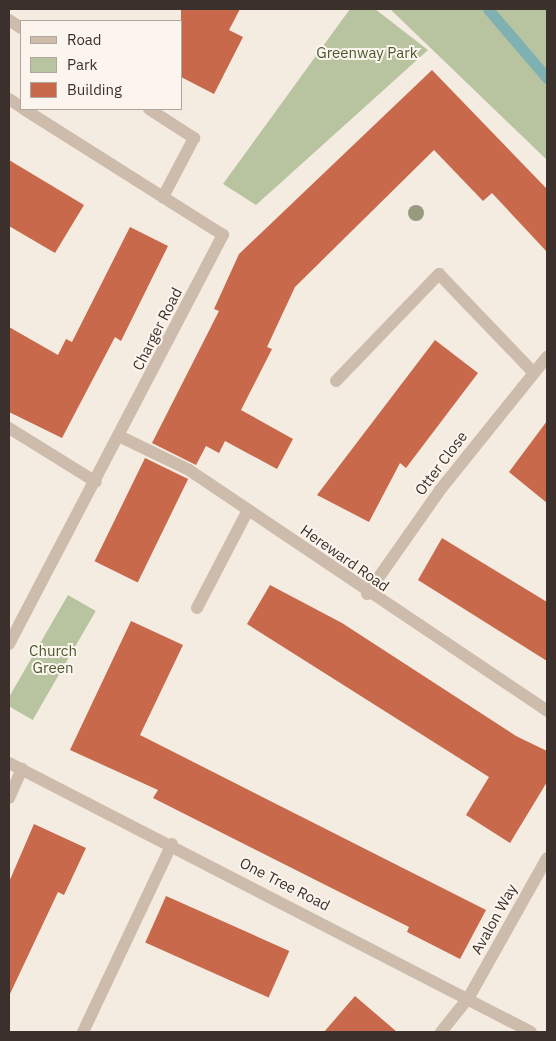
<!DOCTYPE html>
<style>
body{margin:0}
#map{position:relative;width:556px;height:1041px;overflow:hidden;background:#f4ebe1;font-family:"IBM Plex Sans",sans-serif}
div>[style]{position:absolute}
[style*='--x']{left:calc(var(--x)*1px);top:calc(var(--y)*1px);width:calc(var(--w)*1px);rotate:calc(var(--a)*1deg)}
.green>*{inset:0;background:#b8c4a0;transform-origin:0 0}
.stream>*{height:11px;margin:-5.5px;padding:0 5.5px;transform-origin:5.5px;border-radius:5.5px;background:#7fb0b2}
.building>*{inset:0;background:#c8694b;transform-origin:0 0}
.minor>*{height:12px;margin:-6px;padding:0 6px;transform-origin:6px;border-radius:6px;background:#cdbbac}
.trees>*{width:16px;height:16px;margin:-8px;border-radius:50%;background:#969b7f}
span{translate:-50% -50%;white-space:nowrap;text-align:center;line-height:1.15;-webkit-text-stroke:4px #fbf5ee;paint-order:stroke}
.park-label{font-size:15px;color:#4a5a2e}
.street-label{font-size:15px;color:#3b302b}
.frame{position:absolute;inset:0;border:10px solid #3b302b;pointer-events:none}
.legend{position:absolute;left:20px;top:20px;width:162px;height:90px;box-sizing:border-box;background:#fbf5ee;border:1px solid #aea6a0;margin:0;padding:6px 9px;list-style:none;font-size:15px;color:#3b302b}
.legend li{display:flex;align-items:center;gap:10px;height:25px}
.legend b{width:25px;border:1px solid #aea6a0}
</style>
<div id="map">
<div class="green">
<i style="clip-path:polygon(350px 9px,375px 9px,428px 50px,256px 205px,223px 184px)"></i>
<i style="clip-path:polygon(390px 9px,547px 9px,547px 160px,441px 58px)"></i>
<i style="left:68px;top:595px;width:32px;height:126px;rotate:30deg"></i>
</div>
<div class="stream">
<i style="--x:488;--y:9;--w:91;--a:49.5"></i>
</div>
<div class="building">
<i style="clip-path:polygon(181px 9px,240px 9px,229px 30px,243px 37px,214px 94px,181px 77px)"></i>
<i style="clip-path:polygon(432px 70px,547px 189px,547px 252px,492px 193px,483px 201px,434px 150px,295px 287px,267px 347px,272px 349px,241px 410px,293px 439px,277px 469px,225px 441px,219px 453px,206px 446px,196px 465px,152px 443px,219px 311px,214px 309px,239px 254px)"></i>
<i style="clip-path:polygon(9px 160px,84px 205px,55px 253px,9px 226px)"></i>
<i style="clip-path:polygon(130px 227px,168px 246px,121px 341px,115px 337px,62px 438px,9px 412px,9px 327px,58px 355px,66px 339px,72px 342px)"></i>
<i style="clip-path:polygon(435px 340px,478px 373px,406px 468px,400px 463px,369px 522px,317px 495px)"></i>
<i style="clip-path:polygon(547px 421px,547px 503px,509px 472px)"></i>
<i style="left:145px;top:458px;width:48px;height:115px;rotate:26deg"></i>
<i style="clip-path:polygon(442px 538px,547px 602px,547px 661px,418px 580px)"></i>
<i style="clip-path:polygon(270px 585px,342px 623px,516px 736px,547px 751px,547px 782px,510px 843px,466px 815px,489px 777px,247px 624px)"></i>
<i style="clip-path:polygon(131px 621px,183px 645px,140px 735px,486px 910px,460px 959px,407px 932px,409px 927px,153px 798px,158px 790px,70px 750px)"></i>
<i style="clip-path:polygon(34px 824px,86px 848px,64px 895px,58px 892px,9px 996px,9px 882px)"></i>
<i style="left:166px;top:896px;width:135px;height:51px;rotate:24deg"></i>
<i style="clip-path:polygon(355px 996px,397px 1032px,324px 1032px)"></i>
</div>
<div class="minor">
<i style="--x:9;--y:20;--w:14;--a:34"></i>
<i style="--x:9;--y:99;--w:14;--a:34"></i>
<i style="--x:149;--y:109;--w:54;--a:32.8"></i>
<i style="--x:194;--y:138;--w:67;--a:117.7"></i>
<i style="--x:336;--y:381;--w:149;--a:-46.1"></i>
<i style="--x:439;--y:274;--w:136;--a:46.2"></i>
<i style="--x:9;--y:428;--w:102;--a:31.8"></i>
<i style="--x:121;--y:437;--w:76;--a:25.9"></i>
<i style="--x:189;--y:470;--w:432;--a:33.9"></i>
<i style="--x:367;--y:594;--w:127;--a:-54.9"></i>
<i style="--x:440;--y:490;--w:171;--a:-51.2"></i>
<i style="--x:197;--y:608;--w:110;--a:-62.5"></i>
<i style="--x:9;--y:644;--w:462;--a:-62.4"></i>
<i style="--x:223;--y:235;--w:236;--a:-147.7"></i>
<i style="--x:9;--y:763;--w:587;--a:27.26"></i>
<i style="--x:9;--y:798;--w:32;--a:-66"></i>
<i style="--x:83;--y:1032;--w:208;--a:-64.7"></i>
<i style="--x:441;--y:1032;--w:45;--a:-51.3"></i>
<i style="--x:469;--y:997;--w:159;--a:-60.7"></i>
</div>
<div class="trees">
<i style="left:416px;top:213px"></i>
</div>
<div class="park-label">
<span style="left:367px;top:53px">Greenway Park</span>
<span style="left:53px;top:659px">Church<br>Green</span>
</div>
<div class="street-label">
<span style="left:157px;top:329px;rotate:-63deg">Charger Road</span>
<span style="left:441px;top:463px;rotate:-53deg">Otter Close</span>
<span style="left:345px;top:558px;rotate:35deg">Hereward Road</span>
<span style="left:285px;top:884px;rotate:27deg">One Tree Road</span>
<span style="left:494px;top:919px;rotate:-61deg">Avalon Way</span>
</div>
<div class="frame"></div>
<ul class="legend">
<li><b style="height:6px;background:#cdbbac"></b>Road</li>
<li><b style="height:14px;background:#b8c4a0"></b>Park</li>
<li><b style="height:14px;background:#c8694b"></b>Building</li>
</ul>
</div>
